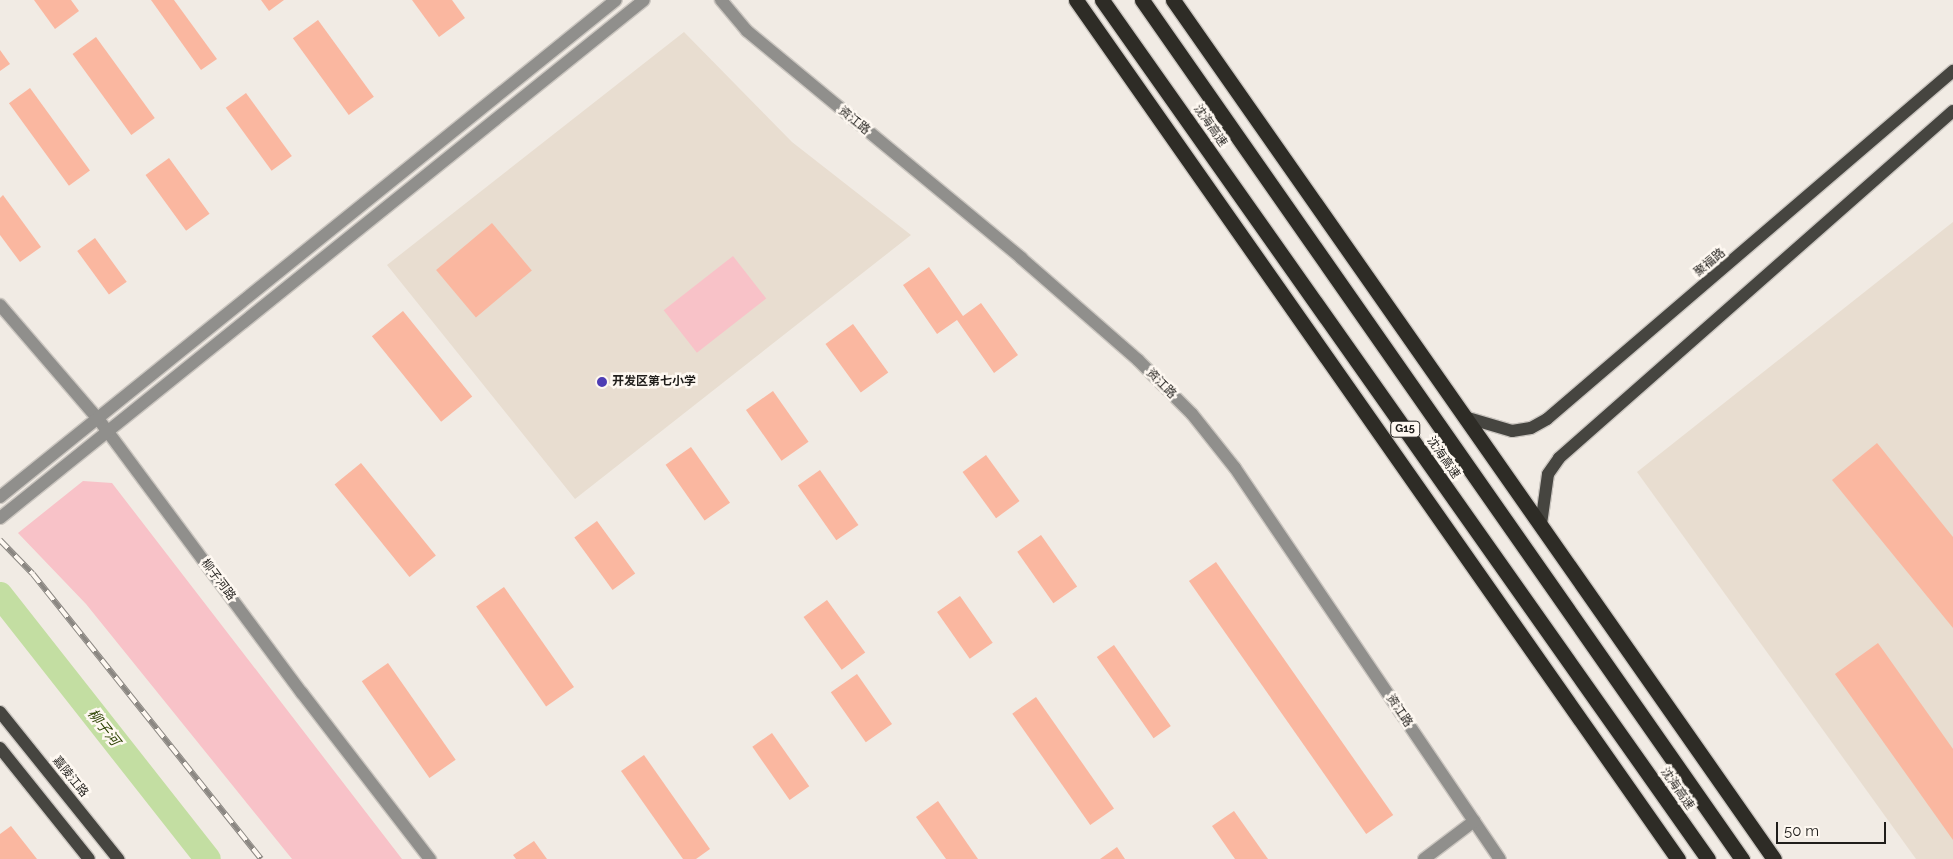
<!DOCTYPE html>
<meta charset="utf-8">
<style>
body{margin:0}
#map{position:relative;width:1953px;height:859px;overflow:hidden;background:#f1ebe4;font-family:Raleway,"Noto Sans SC",sans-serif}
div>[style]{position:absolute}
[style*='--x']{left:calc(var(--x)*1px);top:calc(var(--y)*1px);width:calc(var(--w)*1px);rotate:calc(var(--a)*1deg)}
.built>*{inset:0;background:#e8ddd0}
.green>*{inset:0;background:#f8c2c8;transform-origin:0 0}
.river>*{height:26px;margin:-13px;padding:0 13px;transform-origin:13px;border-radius:13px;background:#c3dea2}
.building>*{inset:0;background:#fab7a0;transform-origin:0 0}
.roads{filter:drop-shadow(1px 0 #cbc6c0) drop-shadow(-1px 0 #cbc6c0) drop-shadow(0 1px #cbc6c0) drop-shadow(0 -1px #cbc6c0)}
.minor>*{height:12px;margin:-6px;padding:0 6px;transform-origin:6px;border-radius:6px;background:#908f8c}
.major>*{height:12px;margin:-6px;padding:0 6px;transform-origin:6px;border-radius:6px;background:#464540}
.highway>*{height:15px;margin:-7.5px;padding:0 7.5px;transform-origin:7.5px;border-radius:7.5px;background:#2e2c26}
.rail>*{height:5.5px;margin-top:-2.75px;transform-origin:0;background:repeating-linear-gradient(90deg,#fef8f1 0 11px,#8b8782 0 22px);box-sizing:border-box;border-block:1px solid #8b8782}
.dots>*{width:14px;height:14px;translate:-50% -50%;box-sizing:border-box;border:2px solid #fef8f1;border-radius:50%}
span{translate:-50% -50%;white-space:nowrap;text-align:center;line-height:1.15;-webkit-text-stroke:5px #fef8f1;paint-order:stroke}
.shield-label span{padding:1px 4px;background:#fef8f1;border:1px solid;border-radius:4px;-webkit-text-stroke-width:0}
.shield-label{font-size:11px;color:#201e1b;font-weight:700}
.street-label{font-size:12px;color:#201e1b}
.poi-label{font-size:12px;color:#201e1b;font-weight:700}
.left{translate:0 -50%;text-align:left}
.water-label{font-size:14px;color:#2b4100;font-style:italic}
.scale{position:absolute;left:1776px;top:822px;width:110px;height:22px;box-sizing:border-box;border:2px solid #201e1b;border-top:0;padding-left:6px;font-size:15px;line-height:18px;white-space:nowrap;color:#201e1b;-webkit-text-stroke:4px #fef8f1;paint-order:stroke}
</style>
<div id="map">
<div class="built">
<i style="clip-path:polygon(684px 32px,792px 142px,911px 235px,575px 499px,387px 265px)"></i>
<i style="clip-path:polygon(1953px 222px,1953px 859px,1916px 859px,1637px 472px)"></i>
</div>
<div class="green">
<i style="left:733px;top:256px;width:54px;height:88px;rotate:52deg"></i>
<i style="clip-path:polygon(83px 481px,112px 483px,402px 859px,292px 859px,86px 604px,18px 533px)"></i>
</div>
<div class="river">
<i style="--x:0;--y:595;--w:336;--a:51.8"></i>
</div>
<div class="building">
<i style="clip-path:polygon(34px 0,71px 0,79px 11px,55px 29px)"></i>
<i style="clip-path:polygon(151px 0,174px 0,217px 59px,201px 70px)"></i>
<i style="clip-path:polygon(261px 0,284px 0,269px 11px)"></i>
<i style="clip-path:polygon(412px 0,452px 0,465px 18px,439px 37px)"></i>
<i style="left:318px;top:20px;width:95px;height:31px;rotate:54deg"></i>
<i style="left:96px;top:37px;width:100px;height:29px;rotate:54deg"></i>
<i style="clip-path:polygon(0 50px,10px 64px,0 71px)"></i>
<i style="left:30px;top:88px;width:102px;height:26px;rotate:54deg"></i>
<i style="left:246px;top:93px;width:78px;height:25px;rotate:54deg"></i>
<i style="left:169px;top:158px;width:69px;height:29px;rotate:54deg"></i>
<i style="clip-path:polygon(3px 195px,41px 247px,20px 262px,0 235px,0 198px)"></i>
<i style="left:492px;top:223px;width:62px;height:73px;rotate:50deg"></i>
<i style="left:95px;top:238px;width:54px;height:22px;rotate:54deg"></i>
<i style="clip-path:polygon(929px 267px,963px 316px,981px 303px,1018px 355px,994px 373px,957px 320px,937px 334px,903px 285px)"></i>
<i style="left:403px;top:311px;width:110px;height:40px;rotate:51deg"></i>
<i style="left:853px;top:324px;width:60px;height:34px;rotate:54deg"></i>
<i style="left:773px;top:391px;width:62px;height:33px;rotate:55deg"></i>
<i style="clip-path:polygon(1877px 443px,1953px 537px,1953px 628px,1832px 480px)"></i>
<i style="left:691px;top:447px;width:68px;height:31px;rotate:55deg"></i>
<i style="left:986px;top:455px;width:57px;height:29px;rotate:54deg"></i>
<i style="left:361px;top:463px;width:119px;height:34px;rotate:51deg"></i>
<i style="left:820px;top:470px;width:67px;height:27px;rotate:55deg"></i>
<i style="left:597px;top:521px;width:65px;height:28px;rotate:54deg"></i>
<i style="left:1041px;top:535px;width:63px;height:29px;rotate:55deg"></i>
<i style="left:1216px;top:562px;width:309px;height:33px;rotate:55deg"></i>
<i style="left:504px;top:587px;width:122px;height:34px;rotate:55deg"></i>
<i style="left:960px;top:596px;width:57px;height:28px;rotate:55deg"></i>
<i style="left:827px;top:600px;width:65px;height:29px;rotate:54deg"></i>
<i style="clip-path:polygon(1878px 643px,1953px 749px,1953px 840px,1835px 674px)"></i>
<i style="left:1114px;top:645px;width:99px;height:21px;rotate:55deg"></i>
<i style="left:388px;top:663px;width:118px;height:32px;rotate:55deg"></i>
<i style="left:857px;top:674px;width:61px;height:32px;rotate:55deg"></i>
<i style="left:1036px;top:697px;width:136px;height:29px;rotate:55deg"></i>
<i style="left:772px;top:733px;width:65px;height:24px;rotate:55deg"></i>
<i style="clip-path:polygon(644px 755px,710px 849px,696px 859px,683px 859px,621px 771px)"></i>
<i style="clip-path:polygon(938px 801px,978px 859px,946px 859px,916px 817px)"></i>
<i style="clip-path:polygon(1234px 811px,1268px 859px,1235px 859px,1212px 826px)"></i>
<i style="clip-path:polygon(11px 826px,37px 859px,0 859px,0 834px)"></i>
<i style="clip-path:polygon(534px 841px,547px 859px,516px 859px,513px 855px)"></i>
<i style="clip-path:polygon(1117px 847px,1125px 859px,1100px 859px)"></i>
</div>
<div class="roads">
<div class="minor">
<i style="--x:721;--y:0;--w:40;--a:50"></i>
<i style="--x:747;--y:31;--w:356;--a:39.6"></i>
<i style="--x:1021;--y:258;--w:155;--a:41.1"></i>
<i style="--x:1138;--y:360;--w:76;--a:45"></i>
<i style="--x:1192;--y:414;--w:69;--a:51.5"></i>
<i style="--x:1235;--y:468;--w:472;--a:55.9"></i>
<i style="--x:0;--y:305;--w:152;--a:49.3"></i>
<i style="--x:99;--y:420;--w:340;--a:53.4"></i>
<i style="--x:302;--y:693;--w:210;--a:52.4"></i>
<i style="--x:0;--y:497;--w:791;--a:-38.9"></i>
<i style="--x:0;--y:518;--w:826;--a:-38.81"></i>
<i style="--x:1424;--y:859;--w:63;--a:-37.2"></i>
</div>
<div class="major">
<i style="--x:1468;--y:418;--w:46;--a:16.5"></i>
<i style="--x:1512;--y:431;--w:19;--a:-9"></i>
<i style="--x:1531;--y:428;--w:18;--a:-29"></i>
<i style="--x:1547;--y:419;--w:535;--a:-40.6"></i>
<i style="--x:1541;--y:524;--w:50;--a:-82"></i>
<i style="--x:1548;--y:474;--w:19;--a:-55"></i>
<i style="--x:1559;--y:458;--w:525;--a:-41.37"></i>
<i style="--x:0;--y:712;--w:189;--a:51.2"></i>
<i style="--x:0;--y:748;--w:142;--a:51.3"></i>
</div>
<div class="highway">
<i style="--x:1076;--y:0;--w:1049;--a:54.98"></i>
<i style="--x:1102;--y:0;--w:1051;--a:54.8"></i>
<i style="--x:1142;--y:0;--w:1048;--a:55.07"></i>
<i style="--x:1173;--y:0;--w:1048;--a:55.02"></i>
</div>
</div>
<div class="rail">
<i style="--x:0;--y:540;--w:47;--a:45.9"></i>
<i style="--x:33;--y:574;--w:365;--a:51.3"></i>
</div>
<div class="dots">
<i style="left:602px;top:382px;background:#4e3db4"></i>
</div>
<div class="shield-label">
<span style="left:1405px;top:429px">G15</span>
</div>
<div class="street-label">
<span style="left:854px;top:121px;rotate:39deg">资江路</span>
<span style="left:1210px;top:126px;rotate:55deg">沈海高速</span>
<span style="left:1710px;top:263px;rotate:-40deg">聚福路</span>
<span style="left:1161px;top:384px;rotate:45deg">资江路</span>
<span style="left:1443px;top:458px;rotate:55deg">沈海高速</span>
<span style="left:218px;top:580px;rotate:53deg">柳子河路</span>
<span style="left:1399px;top:711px;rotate:56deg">资江路</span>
<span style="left:70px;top:777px;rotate:51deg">嘉陵江路</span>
<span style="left:1677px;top:789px;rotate:55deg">沈海高速</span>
</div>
<div class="poi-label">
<span class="left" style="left:612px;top:382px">开发区第七小学</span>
</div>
<div class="water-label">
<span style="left:104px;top:727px;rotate:52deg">柳子河</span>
</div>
<div class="scale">50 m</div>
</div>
